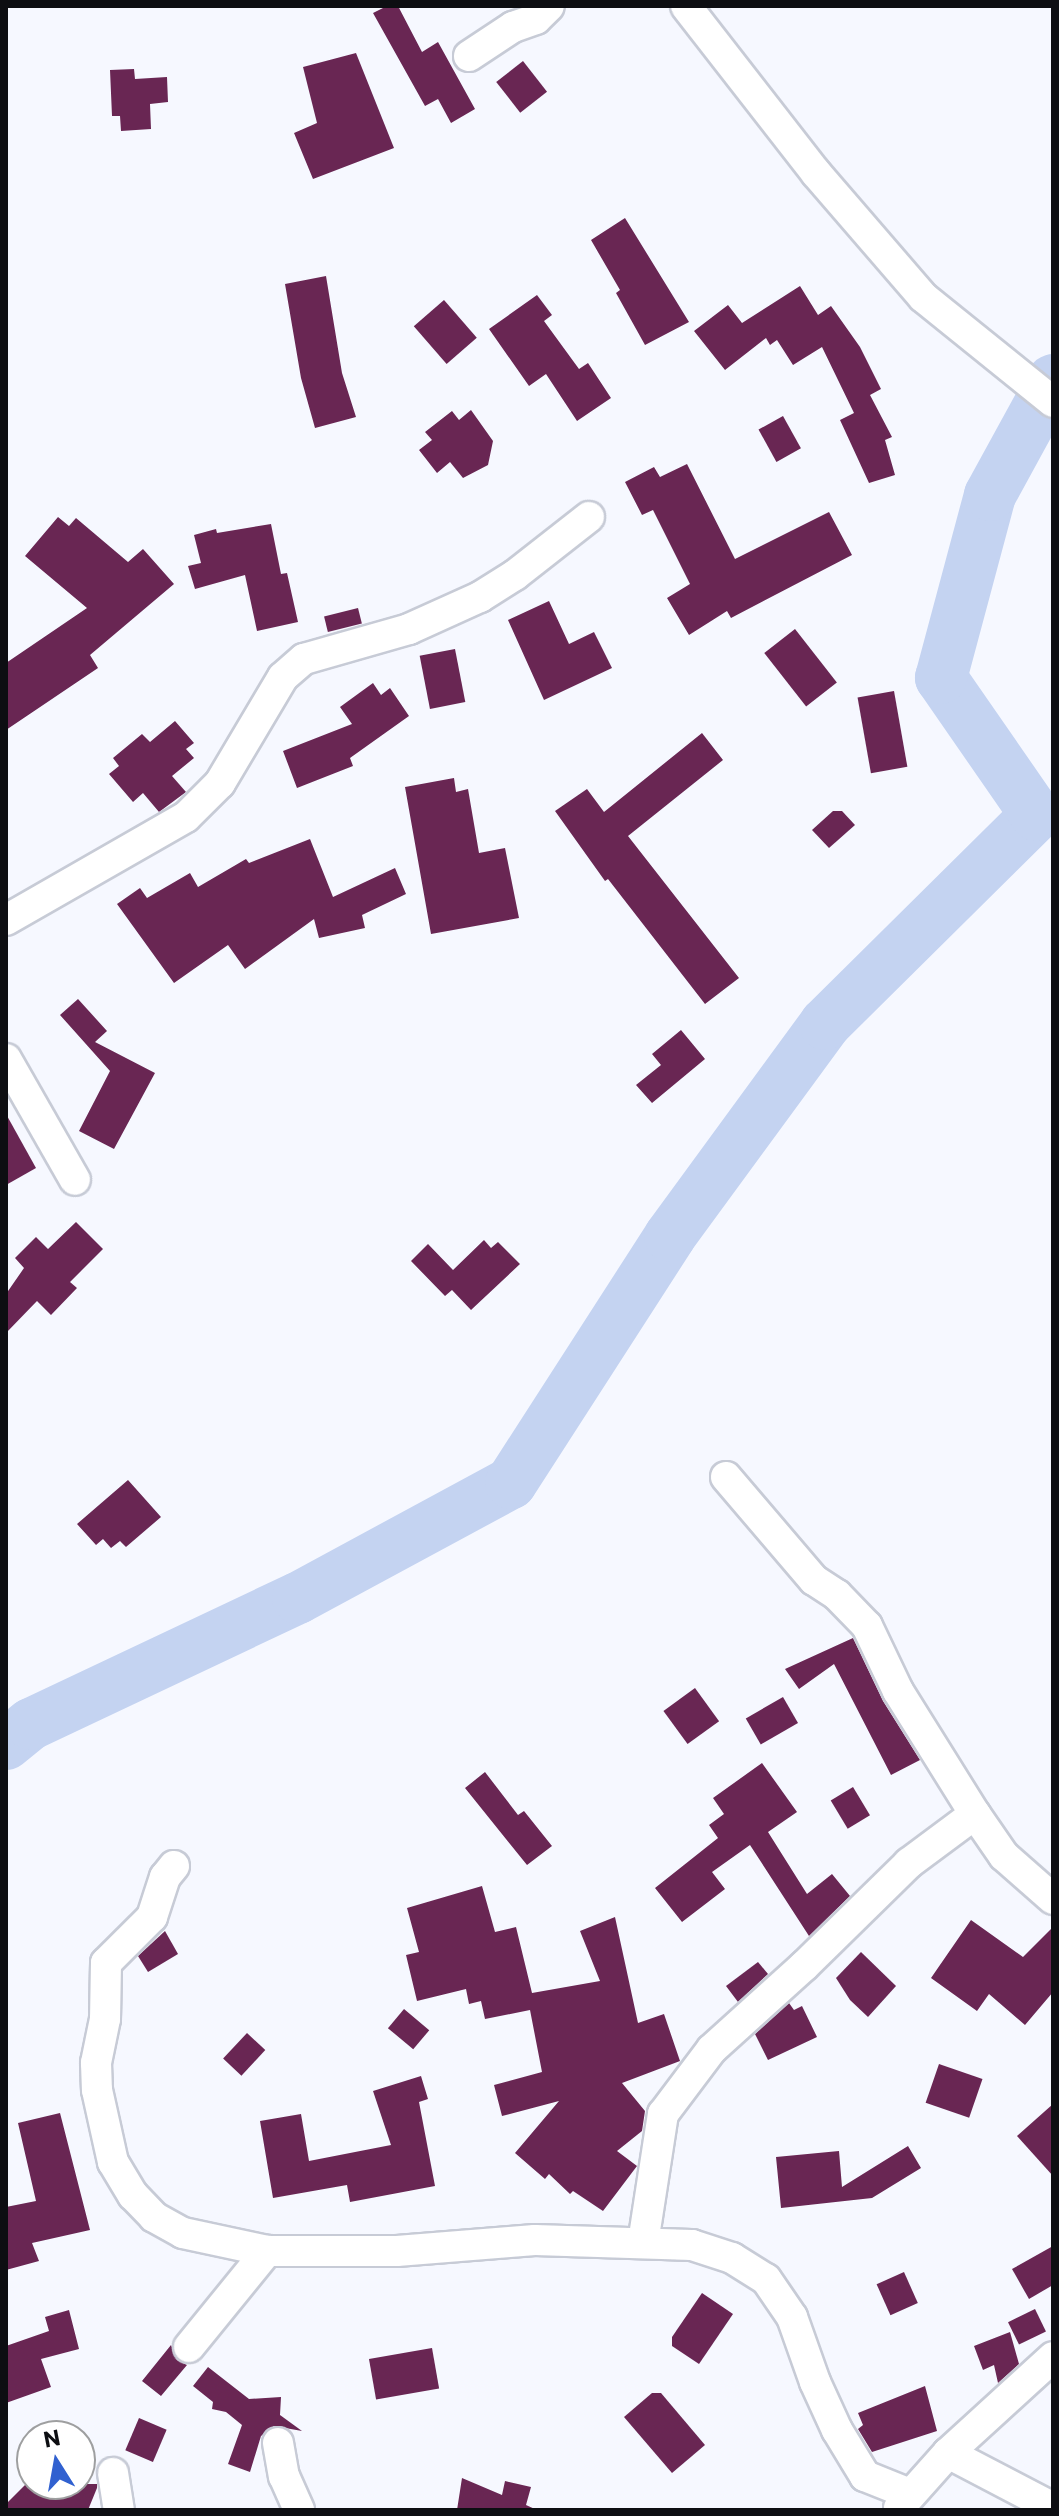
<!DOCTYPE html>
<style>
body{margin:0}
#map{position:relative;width:1059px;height:2516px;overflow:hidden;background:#f6f8ff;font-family:Commissioner,sans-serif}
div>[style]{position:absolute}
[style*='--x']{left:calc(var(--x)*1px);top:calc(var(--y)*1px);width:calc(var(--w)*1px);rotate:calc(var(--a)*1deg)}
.river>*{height:52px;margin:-26px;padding:0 26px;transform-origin:26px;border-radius:26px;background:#c4d3f1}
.building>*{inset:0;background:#692653;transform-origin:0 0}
.roads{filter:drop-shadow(2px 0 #c7cbd6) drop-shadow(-2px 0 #c7cbd6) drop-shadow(0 2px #c7cbd6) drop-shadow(0 -2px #c7cbd6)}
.minor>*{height:30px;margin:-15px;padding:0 15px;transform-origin:15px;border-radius:15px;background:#fff}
span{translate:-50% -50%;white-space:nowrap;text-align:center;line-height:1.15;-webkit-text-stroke:8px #fff;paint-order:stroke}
.frame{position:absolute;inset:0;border:8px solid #0d0e12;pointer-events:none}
.north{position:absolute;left:16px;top:2420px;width:80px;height:80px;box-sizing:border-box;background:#fff;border:2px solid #9e9fa0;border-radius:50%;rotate:349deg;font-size:22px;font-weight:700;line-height:32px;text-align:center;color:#0d0e12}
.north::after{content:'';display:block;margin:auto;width:28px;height:36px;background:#3161d0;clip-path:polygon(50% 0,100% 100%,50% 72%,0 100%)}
</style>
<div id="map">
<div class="river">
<i style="--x:6;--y:1744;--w:32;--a:-39"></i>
<i style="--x:31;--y:1724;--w:295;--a:-25.3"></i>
<i style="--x:298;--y:1598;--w:242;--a:-28.4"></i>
<i style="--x:511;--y:1483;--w:294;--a:-57.2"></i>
<i style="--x:670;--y:1236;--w:263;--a:-53.8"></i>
<i style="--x:825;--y:1024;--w:297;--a:-44.7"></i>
<i style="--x:1036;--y:815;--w:167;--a:-124.7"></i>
<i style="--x:941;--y:678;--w:189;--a:-75"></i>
<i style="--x:990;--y:495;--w:131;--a:-61.3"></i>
</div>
<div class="building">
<i style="clip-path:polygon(387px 6px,398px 6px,422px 52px,438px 42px,475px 109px,451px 123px,438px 99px,425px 106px,373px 13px)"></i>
<i style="clip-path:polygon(356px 53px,394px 148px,313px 179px,294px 133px,317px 123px,303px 67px)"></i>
<i style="left:523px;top:61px;width:39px;height:34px;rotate:52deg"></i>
<i style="clip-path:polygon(134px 69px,135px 79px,167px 77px,168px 102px,150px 104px,151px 129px,121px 131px,120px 116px,112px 116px,110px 70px)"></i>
<i style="clip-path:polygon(625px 218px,689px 322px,645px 345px,616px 293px,620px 290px,591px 240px)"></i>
<i style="clip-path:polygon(326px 276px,342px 373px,356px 417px,315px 428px,301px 378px,285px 284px)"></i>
<i style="clip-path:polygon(800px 286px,818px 315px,831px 306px,860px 347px,881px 389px,870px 395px,892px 437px,885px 440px,895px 475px,869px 483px,840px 420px,854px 413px,822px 347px,793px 365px,777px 340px,770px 345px,766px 338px,725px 370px,694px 331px,728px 305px,742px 323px)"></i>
<i style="clip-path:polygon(537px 295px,552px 315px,544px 321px,579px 369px,588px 363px,611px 398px,577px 421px,546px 374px,529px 386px,489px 329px)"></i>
<i style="left:444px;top:300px;width:50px;height:40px;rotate:49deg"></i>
<i style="clip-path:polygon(471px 410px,493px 441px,488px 465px,463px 478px,450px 462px,437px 473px,419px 450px,432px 440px,425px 432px,452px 411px,459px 420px)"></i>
<i style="left:783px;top:416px;width:37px;height:28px;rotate:61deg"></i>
<i style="clip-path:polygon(687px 464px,735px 559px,829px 512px,852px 555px,731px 618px,727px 611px,689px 635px,667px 598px,690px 584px,653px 510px,642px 515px,625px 482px,654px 467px,660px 477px)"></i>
<i style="clip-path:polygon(58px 517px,69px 526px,76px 518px,128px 562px,143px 549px,174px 584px,90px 655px,98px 668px,6px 730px,6px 663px,87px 608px,25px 556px)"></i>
<i style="clip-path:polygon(271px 524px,281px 574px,287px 573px,298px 622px,257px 631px,245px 575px,195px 589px,188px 566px,201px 563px,194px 535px,216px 529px,217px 533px)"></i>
<i style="clip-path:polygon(549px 601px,569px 644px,594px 632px,612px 668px,544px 700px,508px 620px)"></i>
<i style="left:358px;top:608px;width:16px;height:35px;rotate:76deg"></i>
<i style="left:795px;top:629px;width:68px;height:39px;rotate:52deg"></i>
<i style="left:455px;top:649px;width:54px;height:36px;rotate:79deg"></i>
<i style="clip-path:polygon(373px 683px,381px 695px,390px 688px,409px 716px,350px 758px,353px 766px,297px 788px,283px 751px,352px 724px,340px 707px)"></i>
<i style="left:894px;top:691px;width:77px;height:37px;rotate:80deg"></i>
<i style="clip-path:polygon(175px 721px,194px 743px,186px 749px,194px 758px,172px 776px,186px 792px,159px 812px,143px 793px,133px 802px,109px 774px,119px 766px,113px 758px,142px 734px,150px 742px)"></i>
<i style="clip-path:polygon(702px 733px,723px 760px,628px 836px,739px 978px,705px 1004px,608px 879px,605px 881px,555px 811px,587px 789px,604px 812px)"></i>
<i style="clip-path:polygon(454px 778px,456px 792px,468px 789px,479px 853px,505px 848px,519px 918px,431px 934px,405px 787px)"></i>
<i style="clip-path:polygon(833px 811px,842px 811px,855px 825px,829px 848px,812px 830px)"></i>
<i style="clip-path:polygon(310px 839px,333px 897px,395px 868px,406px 894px,362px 915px,365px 928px,319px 938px,314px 919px,245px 969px,228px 945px,174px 983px,117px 904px,140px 888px,147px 898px,190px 873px,198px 887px,246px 859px,249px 863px)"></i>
<i style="clip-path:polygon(78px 999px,107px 1031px,95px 1042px,155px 1073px,114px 1149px,79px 1131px,110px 1071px,60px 1015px)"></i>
<i style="clip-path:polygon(681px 1030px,705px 1059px,652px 1103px,636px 1085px,661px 1065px,652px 1054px)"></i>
<i style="clip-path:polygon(6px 1114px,36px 1168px,6px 1185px)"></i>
<i style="clip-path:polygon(76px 1222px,103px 1249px,70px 1282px,77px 1288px,51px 1315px,37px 1301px,6px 1333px,6px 1294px,24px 1268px,15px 1258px,36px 1237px,48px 1249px)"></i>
<i style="clip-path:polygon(484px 1240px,491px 1248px,498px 1242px,520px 1264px,471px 1310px,452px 1290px,445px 1296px,411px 1261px,428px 1244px,453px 1270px)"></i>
<i style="clip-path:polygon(128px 1480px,161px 1517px,126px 1547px,120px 1541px,111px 1548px,103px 1539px,96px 1545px,77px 1524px)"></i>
<i style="clip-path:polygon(853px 1638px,883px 1701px,920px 1760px,891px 1775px,834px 1664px,799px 1689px,785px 1669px)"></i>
<i style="left:695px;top:1688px;width:41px;height:39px;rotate:54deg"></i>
<i style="left:783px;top:1697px;width:30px;height:43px;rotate:60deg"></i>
<i style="clip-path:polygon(762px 1763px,797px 1812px,768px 1832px,807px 1894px,832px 1874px,850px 1896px,809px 1936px,750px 1845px,712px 1872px,725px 1889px,682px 1922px,655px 1888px,718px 1838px,709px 1825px,724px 1814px,713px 1798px)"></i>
<i style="clip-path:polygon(485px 1772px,518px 1815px,524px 1811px,552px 1846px,527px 1865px,465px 1788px)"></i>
<i style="left:853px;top:1787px;width:33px;height:26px;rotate:59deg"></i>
<i style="clip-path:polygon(482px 1886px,495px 1932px,516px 1927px,532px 1993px,600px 1981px,580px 1931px,615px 1917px,638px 2023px,664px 2014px,680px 2061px,622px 2083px,645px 2111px,642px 2131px,617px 2151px,637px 2166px,603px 2211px,573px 2191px,570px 2194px,549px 2174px,545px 2179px,515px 2153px,559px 2101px,502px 2116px,494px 2085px,542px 2072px,530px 2010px,485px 2019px,481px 2001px,469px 2004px,466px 1989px,417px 2001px,406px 1955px,419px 1952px,407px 1908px)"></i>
<i style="clip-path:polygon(971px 1920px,1023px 1957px,1053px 1927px,1053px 1992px,1025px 2025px,989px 1994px,977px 2011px,931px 1978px)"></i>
<i style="clip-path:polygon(165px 1931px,178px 1954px,148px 1972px,138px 1956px)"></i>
<i style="clip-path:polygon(861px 1952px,896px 1986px,868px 2017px,850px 2000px,836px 1978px)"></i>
<i style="clip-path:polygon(758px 1962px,768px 1974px,738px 2002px,726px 1986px)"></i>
<i style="clip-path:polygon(789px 2003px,794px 2010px,802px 2006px,817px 2037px,768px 2060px,755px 2034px)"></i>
<i style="left:404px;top:2009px;width:33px;height:25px;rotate:40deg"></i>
<i style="left:247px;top:2033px;width:25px;height:35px;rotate:43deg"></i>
<i style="left:939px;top:2064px;width:46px;height:41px;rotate:19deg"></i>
<i style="clip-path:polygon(421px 2076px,428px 2099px,419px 2102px,435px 2186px,350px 2202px,347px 2185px,273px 2198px,260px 2121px,301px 2114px,309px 2161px,391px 2145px,373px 2091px)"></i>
<i style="clip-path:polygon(1053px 2104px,1053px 2176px,1017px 2136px)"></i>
<i style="clip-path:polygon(60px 2113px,90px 2230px,32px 2243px,39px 2261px,6px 2270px,6px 2207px,36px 2201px,18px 2123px)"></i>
<i style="clip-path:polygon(908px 2146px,921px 2168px,872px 2198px,781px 2208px,776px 2157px,839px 2151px,842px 2187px)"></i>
<i style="clip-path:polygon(1053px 2246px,1053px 2285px,1029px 2299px,1012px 2269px)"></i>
<i style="left:904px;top:2272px;width:34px;height:30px;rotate:66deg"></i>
<i style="clip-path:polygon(702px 2293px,733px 2314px,699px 2364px,672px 2346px,672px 2337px)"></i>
<i style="left:1035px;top:2309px;width:25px;height:30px;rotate:64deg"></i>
<i style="clip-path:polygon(69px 2310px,79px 2349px,41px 2359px,51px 2387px,6px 2403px,6px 2346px,49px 2331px,45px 2317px)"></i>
<i style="clip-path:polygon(1010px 2332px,1019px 2364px,998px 2383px,994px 2365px,983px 2370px,974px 2346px)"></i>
<i style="clip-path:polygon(171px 2345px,177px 2360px,187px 2365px,161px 2396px,142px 2381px)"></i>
<i style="left:432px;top:2348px;width:41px;height:64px;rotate:80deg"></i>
<i style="clip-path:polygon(208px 2367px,249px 2399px,281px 2397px,280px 2415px,302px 2431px,274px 2426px,261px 2436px,250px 2472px,228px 2464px,242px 2425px,226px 2412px,212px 2409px,213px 2402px,193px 2386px)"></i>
<i style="clip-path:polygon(925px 2386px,937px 2431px,872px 2452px,858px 2429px,863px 2425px,858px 2413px)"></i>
<i style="clip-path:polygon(652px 2393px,661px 2393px,705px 2445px,672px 2473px,624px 2417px)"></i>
<i style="left:139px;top:2418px;width:30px;height:35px;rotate:23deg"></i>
<i style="clip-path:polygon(462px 2478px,502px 2495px,505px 2481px,531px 2487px,526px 2505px,537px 2510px,457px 2510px)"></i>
<i style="clip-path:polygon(26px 2484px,97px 2484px,97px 2488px,88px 2510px,6px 2510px,6px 2504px)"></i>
</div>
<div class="roads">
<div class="minor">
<i style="--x:686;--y:6;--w:212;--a:52.1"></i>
<i style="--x:816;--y:173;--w:164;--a:49.2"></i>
<i style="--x:923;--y:297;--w:167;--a:38.9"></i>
<i style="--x:469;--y:56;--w:53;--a:-33.4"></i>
<i style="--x:513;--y:27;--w:24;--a:-19"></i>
<i style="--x:536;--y:19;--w:18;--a:-45"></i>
<i style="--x:6;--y:920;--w:207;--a:-29.8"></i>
<i style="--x:186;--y:817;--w:48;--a:-45"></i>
<i style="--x:220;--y:783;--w:123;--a:-59.3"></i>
<i style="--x:283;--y:677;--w:28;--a:-41"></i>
<i style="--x:304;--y:659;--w:109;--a:-15.9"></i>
<i style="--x:409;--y:629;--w:78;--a:-24.3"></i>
<i style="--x:480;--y:597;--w:41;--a:-32.2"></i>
<i style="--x:515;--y:575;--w:94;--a:-38.1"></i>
<i style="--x:6;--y:1059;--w:139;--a:60.3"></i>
<i style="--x:726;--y:1477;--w:135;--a:49.5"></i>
<i style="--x:814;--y:1580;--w:27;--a:33"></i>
<i style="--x:837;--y:1595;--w:43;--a:45.9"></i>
<i style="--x:867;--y:1626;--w:72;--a:64.5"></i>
<i style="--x:898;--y:1691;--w:145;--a:58"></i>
<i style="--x:975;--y:1814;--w:51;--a:55.4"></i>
<i style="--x:1004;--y:1856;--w:65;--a:41.3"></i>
<i style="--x:174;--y:1866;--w:14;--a:129"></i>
<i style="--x:165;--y:1877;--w:42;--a:108"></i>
<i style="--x:152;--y:1917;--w:65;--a:135"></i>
<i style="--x:106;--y:1963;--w:56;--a:91"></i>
<i style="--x:105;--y:2019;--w:45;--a:101.6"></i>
<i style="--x:96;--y:2063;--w:27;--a:88"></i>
<i style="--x:97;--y:2090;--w:74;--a:77.5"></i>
<i style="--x:113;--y:2162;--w:39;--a:59"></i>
<i style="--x:133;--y:2195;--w:30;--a:46"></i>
<i style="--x:154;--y:2217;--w:33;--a:29"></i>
<i style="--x:183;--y:2233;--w:86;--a:12.1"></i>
<i style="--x:267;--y:2251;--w:130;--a:0"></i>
<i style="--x:397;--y:2251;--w:138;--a:-4.6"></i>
<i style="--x:535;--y:2240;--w:157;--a:1.8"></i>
<i style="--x:692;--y:2245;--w:42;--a:18"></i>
<i style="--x:732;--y:2258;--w:40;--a:32"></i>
<i style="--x:766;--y:2279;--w:46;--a:55.6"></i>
<i style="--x:792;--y:2317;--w:69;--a:70.5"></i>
<i style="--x:815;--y:2382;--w:53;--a:65.4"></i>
<i style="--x:837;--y:2430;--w:54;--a:58.7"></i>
<i style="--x:865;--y:2476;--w:48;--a:21.8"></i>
<i style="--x:643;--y:2243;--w:131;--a:-81.2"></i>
<i style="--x:663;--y:2114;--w:81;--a:-53"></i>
<i style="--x:712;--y:2049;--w:124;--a:-42.1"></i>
<i style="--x:804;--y:1966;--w:147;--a:-44.4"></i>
<i style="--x:909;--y:1863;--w:82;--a:-36.6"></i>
<i style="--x:189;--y:2347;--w:124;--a:-50.9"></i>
<i style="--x:278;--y:2443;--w:34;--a:80"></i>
<i style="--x:284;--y:2476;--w:37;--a:66"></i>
<i style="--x:948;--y:2453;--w:119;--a:27.6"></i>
<i style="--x:113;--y:2473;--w:37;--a:81"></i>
<i style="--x:899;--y:2508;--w:74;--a:-48.3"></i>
<i style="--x:948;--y:2453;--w:142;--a:-42.4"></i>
</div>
</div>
<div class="frame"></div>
<div class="north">N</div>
</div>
